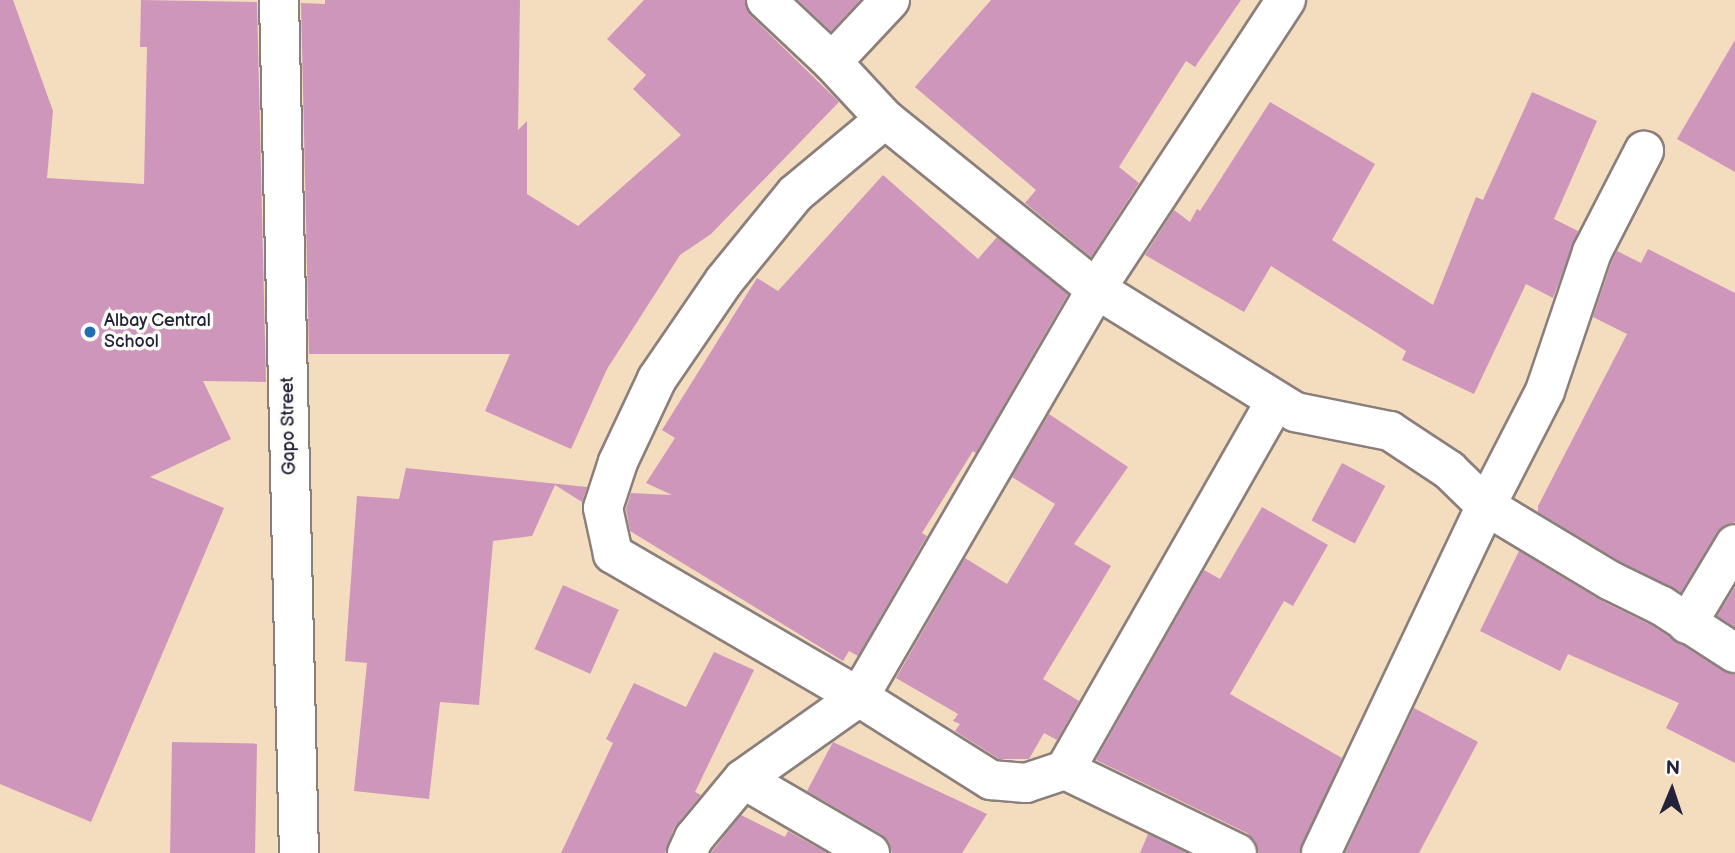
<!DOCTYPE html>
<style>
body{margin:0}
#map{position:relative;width:1735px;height:853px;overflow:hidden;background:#f4dcbe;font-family:"Balsamiq Sans",sans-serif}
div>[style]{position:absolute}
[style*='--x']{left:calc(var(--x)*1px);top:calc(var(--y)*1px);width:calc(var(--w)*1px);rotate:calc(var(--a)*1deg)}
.building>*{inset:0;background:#cf96bb;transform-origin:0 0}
.roads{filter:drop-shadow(2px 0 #8b7f7c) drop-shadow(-2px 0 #8b7f7c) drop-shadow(0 2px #8b7f7c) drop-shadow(0 -2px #8b7f7c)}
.minor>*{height:38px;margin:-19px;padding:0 19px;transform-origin:19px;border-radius:19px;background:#fff}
.tertiary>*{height:38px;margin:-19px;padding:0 19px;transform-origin:19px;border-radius:19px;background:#fff}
.dots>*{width:19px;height:19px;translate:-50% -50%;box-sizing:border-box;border:4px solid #fdfcf7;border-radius:50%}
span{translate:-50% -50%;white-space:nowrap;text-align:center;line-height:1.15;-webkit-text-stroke:7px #fdfcf7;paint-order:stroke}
.poi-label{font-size:18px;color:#22223b}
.left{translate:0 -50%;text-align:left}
.street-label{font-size:18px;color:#22223b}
.north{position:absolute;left:1637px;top:755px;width:70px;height:70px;-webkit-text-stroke:5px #fdfcf7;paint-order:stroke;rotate:2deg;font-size:19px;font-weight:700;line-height:28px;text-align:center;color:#22223b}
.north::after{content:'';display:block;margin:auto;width:24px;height:32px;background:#22223b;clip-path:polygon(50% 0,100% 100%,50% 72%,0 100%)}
</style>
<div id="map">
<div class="building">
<i style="clip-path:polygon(0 0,13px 0,53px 111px,47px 178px,144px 184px,147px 47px,140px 47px,141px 0,257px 2px,266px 382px,203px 381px,231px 439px,150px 477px,224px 508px,91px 822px,0 784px)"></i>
<i style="clip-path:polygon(325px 0,520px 0,518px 130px,527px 121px,527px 194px,578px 226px,681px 135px,633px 89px,646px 75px,607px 39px,644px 0,745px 0,751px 16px,839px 102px,711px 234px,680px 255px,607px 369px,571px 449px,485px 411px,510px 354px,309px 354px,301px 3px,325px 4px)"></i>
<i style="clip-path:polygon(798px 0,860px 0,831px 31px)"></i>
<i style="clip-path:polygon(991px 0,1241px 0,1195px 67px,1186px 61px,1119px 167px,1139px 183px,1091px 257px,1025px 203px,1036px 190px,915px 87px)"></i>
<i style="clip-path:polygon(1735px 40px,1735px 172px,1677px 139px)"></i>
<i style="clip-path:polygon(1532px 92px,1597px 121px,1554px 219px,1578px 231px,1553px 298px,1526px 284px,1474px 394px,1402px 360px,1406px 351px,1271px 266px,1244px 312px,1145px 255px,1174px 210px,1190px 222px,1197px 209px,1200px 211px,1270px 102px,1375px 164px,1332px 240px,1433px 305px,1476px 197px,1483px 200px)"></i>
<i style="clip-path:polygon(883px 175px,978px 259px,997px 237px,1068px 294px,976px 453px,973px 451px,922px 533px,927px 536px,858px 656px,849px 651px,843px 661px,630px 531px,626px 509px,631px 493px,672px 495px,646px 483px,675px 438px,662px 430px,757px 278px,778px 291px)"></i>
<i style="clip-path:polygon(1648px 249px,1735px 293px,1735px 522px,1725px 525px,1717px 532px,1681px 592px,1621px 562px,1538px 512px,1538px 506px,1627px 334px,1593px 317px,1612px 261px,1617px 251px,1641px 263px)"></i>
<i style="clip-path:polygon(1049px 414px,1128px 467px,1074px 544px,1111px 566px,1043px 679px,1079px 701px,1057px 740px,1044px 733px,1029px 759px,999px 759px,955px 731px,960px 724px,953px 721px,958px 714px,896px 678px,965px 558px,1007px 584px,1055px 504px,1012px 477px)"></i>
<i style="left:1342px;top:463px;width:49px;height:65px;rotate:28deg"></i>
<i style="clip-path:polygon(406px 468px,587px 487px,582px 502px,555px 485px,532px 536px,493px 541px,479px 705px,440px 702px,429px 799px,354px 791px,367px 663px,345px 661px,357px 496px,399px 499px)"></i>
<i style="clip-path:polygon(1262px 507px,1328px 545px,1293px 606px,1284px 601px,1230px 694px,1342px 758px,1299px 853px,1259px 853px,1255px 841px,1247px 833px,1096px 760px,1204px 570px,1220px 579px)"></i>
<i style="clip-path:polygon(1519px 551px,1600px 600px,1651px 625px,1723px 671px,1735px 675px,1735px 763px,1666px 728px,1679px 703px,1568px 654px,1560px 671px,1480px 631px)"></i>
<i style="left:563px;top:585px;width:61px;height:70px;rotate:24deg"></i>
<i style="clip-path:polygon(1735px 587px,1735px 627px,1717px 616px)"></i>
<i style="clip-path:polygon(714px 652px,754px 670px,695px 792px,701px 795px,674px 828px,665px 853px,561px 853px,613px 743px,606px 739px,634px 683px,686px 707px)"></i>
<i style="clip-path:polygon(1414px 708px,1478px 742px,1419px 853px,1345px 853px)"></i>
<i style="left:172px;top:742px;width:85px;height:111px;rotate:1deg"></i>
<i style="clip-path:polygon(833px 742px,987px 814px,962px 853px,892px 853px,889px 842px,881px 834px,807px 791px)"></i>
<i style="clip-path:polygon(741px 815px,785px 837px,788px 831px,827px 853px,711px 853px)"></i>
<i style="clip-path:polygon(1148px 834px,1187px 853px,1140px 853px)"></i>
</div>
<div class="roads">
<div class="minor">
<i style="--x:279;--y:0;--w:853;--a:88.66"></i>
<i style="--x:832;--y:62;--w:85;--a:-46.9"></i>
<i style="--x:885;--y:119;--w:117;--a:140.2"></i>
<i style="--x:795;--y:194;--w:112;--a:129.2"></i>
<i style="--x:724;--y:281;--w:119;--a:124.4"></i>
<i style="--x:657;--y:379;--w:92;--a:115.2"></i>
<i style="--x:618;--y:462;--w:48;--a:108.1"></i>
<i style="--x:603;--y:508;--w:47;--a:77.7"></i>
<i style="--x:613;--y:554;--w:285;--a:30.2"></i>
<i style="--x:859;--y:697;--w:472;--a:-59.8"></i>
<i style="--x:1096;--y:289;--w:346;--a:-56.7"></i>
<i style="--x:1687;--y:624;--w:93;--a:-59"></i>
<i style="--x:1065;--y:770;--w:191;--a:25.8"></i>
<i style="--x:743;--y:779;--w:147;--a:30.2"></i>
<i style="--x:687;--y:853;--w:17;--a:-65"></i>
<i style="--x:694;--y:838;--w:77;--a:-50.3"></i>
<i style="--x:743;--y:779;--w:142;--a:-35.3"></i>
<i style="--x:859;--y:697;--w:156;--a:32.2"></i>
<i style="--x:991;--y:780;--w:35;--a:5"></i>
<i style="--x:1026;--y:783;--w:41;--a:-18.4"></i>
<i style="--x:1065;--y:770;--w:424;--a:-60.3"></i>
<i style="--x:1321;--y:853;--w:384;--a:-64.6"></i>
<i style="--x:1486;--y:506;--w:129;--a:-62.8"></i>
<i style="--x:1545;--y:391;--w:147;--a:-71.3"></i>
<i style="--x:1592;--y:252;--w:114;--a:-62.8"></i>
</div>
<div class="tertiary">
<i style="--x:766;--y:0;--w:91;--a:43.2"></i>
<i style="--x:832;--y:62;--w:78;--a:47.1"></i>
<i style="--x:885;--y:119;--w:271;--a:38.9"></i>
<i style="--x:1096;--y:289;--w:234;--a:31.7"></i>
<i style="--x:1295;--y:412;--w:97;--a:11.3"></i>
<i style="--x:1390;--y:431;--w:71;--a:33.5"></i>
<i style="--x:1449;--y:470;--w:52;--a:44.2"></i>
<i style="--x:1486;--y:506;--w:146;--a:31"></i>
<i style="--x:1611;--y:581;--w:57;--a:26.1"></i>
<i style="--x:1662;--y:606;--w:87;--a:32.8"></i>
</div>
</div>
<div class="dots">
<i style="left:90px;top:332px;background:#1f6fb2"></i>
</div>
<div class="poi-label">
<span class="left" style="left:104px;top:332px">Albay Central<br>School</span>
</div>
<div class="street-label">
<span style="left:289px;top:426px;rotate:-91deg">Gapo Street</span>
</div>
<div class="north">N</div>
</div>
